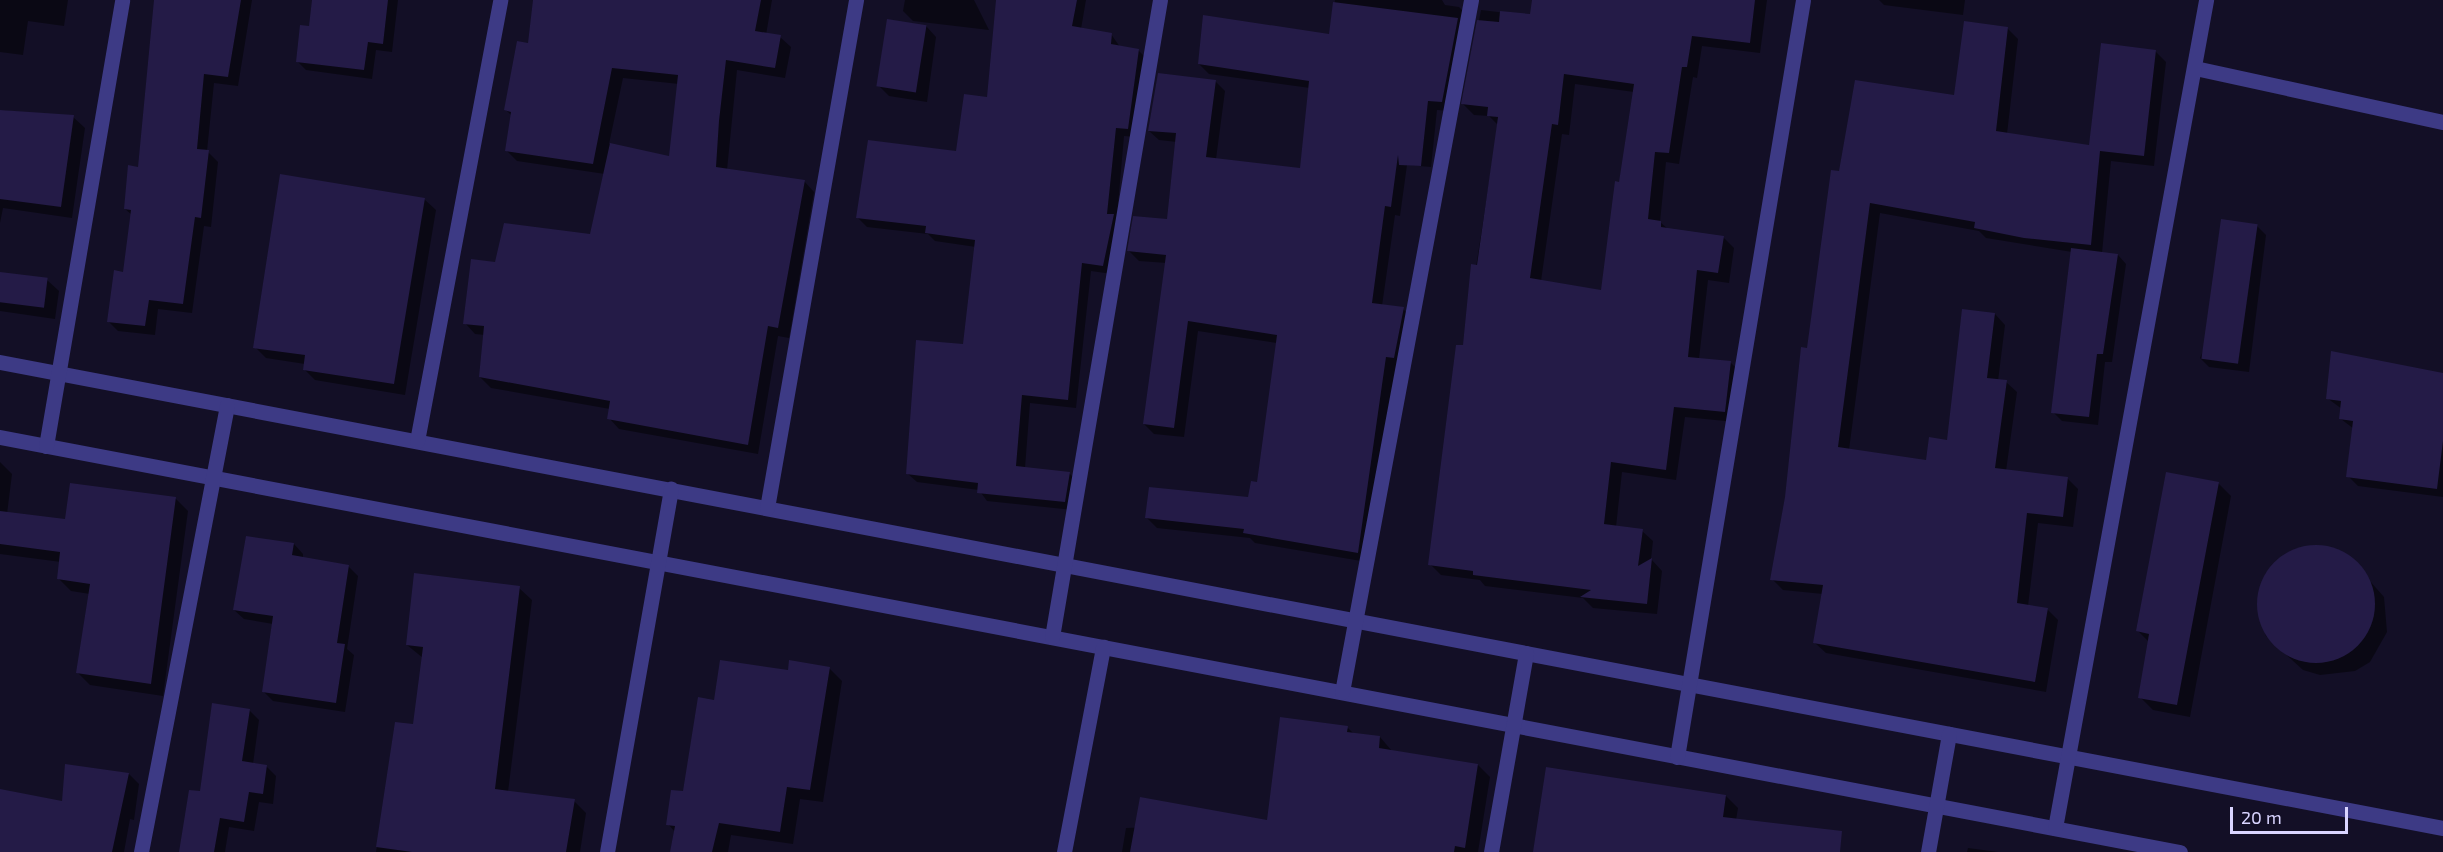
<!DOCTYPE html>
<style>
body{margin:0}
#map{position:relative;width:2443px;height:852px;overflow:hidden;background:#130f26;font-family:"Exo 2",sans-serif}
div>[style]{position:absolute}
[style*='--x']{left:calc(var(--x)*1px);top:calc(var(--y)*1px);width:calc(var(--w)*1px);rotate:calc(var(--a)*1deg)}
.shadow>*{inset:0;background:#0007}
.building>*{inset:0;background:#241b47;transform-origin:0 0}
.round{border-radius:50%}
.street>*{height:15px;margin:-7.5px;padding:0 7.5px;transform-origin:7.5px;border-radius:7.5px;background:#3d3a85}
span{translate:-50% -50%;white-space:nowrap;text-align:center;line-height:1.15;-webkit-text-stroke:4.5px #130f26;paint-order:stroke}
.scale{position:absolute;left:2230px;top:807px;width:118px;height:27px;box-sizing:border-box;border:3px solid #d9d4ff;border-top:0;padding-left:8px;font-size:18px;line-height:21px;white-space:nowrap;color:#d9d4ff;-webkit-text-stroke:4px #130f26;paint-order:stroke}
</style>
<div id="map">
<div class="shadow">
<i style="clip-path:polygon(0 0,68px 0,64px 26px,28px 21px,23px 55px,0 52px)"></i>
<i style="clip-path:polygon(156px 0,252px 0,238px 86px,214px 83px,207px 151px,218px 162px,211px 227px,204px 226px,192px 313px,158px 309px,155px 335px,118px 331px,108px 321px,124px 273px,132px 215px,125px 209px,140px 168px)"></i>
<i style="clip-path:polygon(314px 0,398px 0,392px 52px,376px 50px,372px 79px,306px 70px,297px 61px,311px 28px)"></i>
<i style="clip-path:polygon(evenodd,534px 0,772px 0,766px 35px,780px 37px,791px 47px,785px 78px,737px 70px,727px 170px,804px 181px,814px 192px,789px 338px,778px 336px,758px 454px,619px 429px,609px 418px,610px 409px,491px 388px,480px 377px,485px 335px,475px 334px,465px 323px,496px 263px,591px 236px,605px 174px,517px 161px,507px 151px,512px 116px,506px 110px,529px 45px,534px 0,623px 78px,679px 84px,670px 158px,609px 144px,623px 78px)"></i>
<i style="clip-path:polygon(905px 0,974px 0,989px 30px,913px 21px,903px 11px)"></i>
<i style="clip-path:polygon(998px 0,1086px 0,1081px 29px,1111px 34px,1120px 47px,1138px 50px,1147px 59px,1136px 137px,1124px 136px,1112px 274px,1091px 271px,1076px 408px,1030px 403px,1025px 468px,1069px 473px,1078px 482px,1073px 510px,987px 501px,979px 490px,917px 482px,908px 474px,964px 346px,976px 247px,935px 241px,928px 234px,867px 227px,858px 218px,957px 152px,988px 99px)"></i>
<i style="clip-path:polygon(1335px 0,1442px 0,1445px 5px,1459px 7px,1469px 17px,1452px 111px,1437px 110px,1431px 167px,1407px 165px,1400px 216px,1395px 215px,1382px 306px,1403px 309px,1413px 319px,1367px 562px,1255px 543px,1250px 538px,1157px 528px,1147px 518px,1250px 499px,1258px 483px,1277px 343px,1198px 331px,1184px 437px,1154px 434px,1144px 424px,1167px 263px,1139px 261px,1129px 251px,1169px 221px,1177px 142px,1159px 140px,1149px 131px,1215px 81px,1225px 91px,1216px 159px,1301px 169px,1310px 88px,1209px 74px,1199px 64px,1331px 36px)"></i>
<i style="clip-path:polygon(evenodd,1534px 0,1767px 0,1760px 53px,1702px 46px,1697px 78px,1693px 77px,1679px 164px,1666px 162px,1660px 222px,1668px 229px,1723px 237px,1734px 248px,1729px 283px,1708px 280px,1699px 359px,1730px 362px,1741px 373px,1735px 422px,1685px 417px,1676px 480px,1622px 472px,1616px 527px,1642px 531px,1653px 541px,1651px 559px,1662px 571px,1657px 614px,1593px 608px,1583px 598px,1485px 586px,1480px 580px,1441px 575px,1430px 564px,1498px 125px,1489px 116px,1474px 115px,1463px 104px,1481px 10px,1532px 16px,1534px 0,1575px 84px,1634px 92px,1602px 292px,1541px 281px,1562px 134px,1569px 135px,1575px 84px)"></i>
<i style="clip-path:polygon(1879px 0,1965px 0,1963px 15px,1884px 5px)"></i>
<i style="clip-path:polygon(926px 26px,936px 37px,927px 102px,889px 96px,879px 86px)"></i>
<i style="clip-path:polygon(2007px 28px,2018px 39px,2007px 134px,2090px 146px,2155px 51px,2166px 62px,2154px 166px,2111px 161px,2102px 253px,2118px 255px,2126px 264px,2112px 362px,2105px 362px,2098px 425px,2062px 421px,2053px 412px,2072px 252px,1986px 238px,1979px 231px,1880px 213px,1849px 450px,1927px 462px,1948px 441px,1995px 314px,2005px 325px,1998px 381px,2006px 382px,2017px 392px,2006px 471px,2067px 478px,2078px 489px,2073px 527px,2038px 523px,2028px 606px,2047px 609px,2058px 620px,2046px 692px,1826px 653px,1815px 643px,1823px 594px,1783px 590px,1772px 579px,1840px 172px,1956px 97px)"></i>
<i style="clip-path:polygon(0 110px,73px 117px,85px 128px,72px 218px,3px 208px,0 223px)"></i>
<i style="clip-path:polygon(424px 199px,436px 210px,405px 395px,315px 380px,304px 369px,305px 364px,266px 358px,255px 347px)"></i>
<i style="clip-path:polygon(2257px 226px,2266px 235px,2249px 372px,2209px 367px,2200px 358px)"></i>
<i style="clip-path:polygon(0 273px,47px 280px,59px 291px,55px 319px,0 311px)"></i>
<i style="clip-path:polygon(2443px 375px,2443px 497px,2358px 486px,2348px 476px,2354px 429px,2341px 419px,2342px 409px,2327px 398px)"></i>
<i style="clip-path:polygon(0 462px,12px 474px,7px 514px,67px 521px,176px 499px,188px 511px,163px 696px,90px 685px,78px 673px,90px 594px,71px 591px,59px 579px,61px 562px,0 554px)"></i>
<i style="clip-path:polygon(2218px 483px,2231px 496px,2190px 717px,2153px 710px,2140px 697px,2149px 642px,2138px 631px)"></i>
<i style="clip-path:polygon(294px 544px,303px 554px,303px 558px,348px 566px,358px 576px,347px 649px,354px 655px,345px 712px,273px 701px,264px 692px,273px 624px,244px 619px,234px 610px)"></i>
<i style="clip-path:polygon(2313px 546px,2347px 555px,2384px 597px,2387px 632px,2370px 662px,2355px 671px,2320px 675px,2303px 670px,2266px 636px,2258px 609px,2266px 573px,2279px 559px)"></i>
<i style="clip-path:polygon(519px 588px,532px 600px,508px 792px,574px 801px,586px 813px,580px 852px,376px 852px,397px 723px,414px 726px,423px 658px,407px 645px)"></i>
<i style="clip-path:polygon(829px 668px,842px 681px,823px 802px,800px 799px,793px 844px,731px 835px,728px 852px,672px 852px,675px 832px,668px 824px,684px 793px,715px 702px,789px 672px)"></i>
<i style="clip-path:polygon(249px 710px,259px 720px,253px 764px,266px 766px,276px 776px,273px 804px,259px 802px,254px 831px,229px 827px,225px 852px,180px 852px,202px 793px)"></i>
<i style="clip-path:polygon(1348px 728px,1355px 735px,1380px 737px,1392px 751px,1478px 765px,1490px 777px,1478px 852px,1122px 852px,1126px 828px,1268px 822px)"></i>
<i style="clip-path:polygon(67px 766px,129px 774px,139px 784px,134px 820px,130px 819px,124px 852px,0 852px,0 791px,63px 802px)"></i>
<i style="clip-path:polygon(1726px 796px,1738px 808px,1736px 820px,1836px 852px,1534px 852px)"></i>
<i style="clip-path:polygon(1968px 848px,1998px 852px,1967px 852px)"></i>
</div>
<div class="building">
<i style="clip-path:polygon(154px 0,241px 0,228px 77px,204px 74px,197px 149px,209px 150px,201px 218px,195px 217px,183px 304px,149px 300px,145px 326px,107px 322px,114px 270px,123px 272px,131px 210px,124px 209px,128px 165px,138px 167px)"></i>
<i style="clip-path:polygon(312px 0,388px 0,383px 44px,368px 42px,364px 70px,296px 62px,300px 25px,309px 26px)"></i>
<i style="clip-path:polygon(533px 0,761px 0,755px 31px,781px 35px,775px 68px,726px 60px,719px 121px,716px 167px,805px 180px,778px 328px,768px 326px,748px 445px,607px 419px,610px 401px,479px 377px,484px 326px,463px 324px,471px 259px,495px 262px,504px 223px,590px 234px,610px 143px,669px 156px,678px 75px,612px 68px,593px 164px,505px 151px,511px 112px,504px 110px,517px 41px,528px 43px)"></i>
<i style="clip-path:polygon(996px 0,1077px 0,1072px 26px,1112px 33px,1111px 44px,1139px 49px,1128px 129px,1116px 128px,1107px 214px,1114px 214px,1103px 266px,1082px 263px,1068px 400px,1022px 395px,1016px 466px,1070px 472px,1065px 502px,977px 493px,978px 483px,906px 474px,916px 340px,963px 344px,975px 240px,925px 233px,926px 226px,856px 218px,868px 140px,956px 151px,964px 94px,987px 97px)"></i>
<i style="clip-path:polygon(evenodd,1532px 0,1755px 0,1750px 43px,1692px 36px,1687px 67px,1682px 67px,1669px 153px,1655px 152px,1648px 219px,1661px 221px,1661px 227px,1724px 236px,1718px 273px,1697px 270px,1688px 357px,1731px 361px,1725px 412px,1674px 407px,1666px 470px,1611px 462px,1604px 524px,1643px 529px,1638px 566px,1652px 558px,1647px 604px,1580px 597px,1591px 590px,1473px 575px,1473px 571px,1428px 565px,1456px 345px,1463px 345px,1471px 264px,1477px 265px,1498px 117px,1487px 116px,1488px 107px,1461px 104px,1477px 20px,1499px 22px,1500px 11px,1530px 14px,1532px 0,1564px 74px,1634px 84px,1619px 182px,1615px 181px,1601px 290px,1530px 278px,1552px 124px,1558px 125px,1564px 74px)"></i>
<i style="clip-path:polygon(1333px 2px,1458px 18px,1442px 102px,1428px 101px,1421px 166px,1399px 165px,1398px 155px,1391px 207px,1385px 206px,1372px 303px,1404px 307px,1394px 358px,1386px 357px,1358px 553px,1243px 533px,1244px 529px,1145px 518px,1149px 487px,1248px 497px,1251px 481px,1257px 482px,1277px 335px,1188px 321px,1174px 428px,1143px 424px,1166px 255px,1127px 251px,1133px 216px,1167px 219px,1176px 133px,1148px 131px,1158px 73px,1216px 80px,1206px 157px,1300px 168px,1309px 81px,1198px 64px,1203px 15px,1329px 34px)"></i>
<i style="left:887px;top:19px;width:40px;height:68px;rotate:9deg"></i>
<i style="clip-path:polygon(1964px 21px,2008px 27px,1996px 131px,2089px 145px,2101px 43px,2156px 50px,2144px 156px,2100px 151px,2091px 245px,2024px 238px,1974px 228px,1975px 222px,1870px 203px,1838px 447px,1926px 460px,1929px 437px,1947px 440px,1962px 309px,1995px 313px,1987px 378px,2007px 380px,1995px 468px,2068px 477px,2063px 517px,2027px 513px,2017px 603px,2048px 608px,2035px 682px,1813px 643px,1823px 585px,1770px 580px,1785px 497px,1801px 347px,1807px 348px,1831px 170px,1839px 171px,1855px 80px,1954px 95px)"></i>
<i style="clip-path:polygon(0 110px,74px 115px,61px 207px,0 199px)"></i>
<i style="clip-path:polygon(280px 174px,425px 198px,394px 384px,303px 370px,305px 355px,253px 348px)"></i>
<i style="left:2221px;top:219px;width:37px;height:141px;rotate:8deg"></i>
<i style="clip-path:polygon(2071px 248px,2118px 254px,2103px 354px,2097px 354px,2089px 417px,2051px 413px)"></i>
<i style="left:0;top:272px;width:48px;height:30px;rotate:7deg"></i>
<i style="clip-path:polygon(2331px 351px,2443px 373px,2443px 441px,2437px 489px,2346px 477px,2353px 421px,2339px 419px,2341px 401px,2326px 399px)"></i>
<i style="clip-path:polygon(2166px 472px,2219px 482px,2177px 705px,2138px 698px,2149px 634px,2136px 631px)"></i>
<i style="clip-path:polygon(70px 483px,176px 497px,151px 684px,76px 673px,90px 584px,57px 579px,60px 552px,0 544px,0 511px,65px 519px)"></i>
<i style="clip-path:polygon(246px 536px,294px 543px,292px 555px,349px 565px,337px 643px,345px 644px,336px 703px,262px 692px,273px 616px,233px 610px)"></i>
<i class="round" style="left:2257px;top:545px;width:118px;height:118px"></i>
<i style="clip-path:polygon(414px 573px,520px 586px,495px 789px,575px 799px,566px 852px,412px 852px,376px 847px,395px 722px,413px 724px,423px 647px,406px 645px)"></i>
<i style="clip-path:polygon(720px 660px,788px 670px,789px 660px,830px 667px,810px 790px,787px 787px,780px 832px,719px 823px,712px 852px,670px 852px,675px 826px,666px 825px,671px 790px,683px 791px,698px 697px,714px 700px)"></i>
<i style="clip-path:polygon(212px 703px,250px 709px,242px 761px,267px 765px,263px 794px,249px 792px,244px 822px,220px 818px,214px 852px,179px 852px,189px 790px,200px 791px)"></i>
<i style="clip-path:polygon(1280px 717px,1348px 726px,1347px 732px,1380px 736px,1379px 748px,1478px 764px,1465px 848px,1455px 846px,1454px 852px,1130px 852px,1140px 797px,1267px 820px)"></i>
<i style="clip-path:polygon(65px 764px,129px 773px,112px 852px,0 852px,0 789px,62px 801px)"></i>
<i style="clip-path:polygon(1546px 767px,1726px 795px,1723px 817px,1842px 831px,1840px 852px,1533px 852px)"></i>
</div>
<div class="street">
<i style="--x:2195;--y:68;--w:254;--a:12.3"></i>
<i style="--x:0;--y:362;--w:2487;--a:10.8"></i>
<i style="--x:0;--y:437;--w:2219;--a:10.78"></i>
<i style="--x:417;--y:441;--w:449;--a:-79.3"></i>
<i style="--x:46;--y:446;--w:452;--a:-80.3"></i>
<i style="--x:767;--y:508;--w:516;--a:-80.06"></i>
<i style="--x:1052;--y:637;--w:646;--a:-80.38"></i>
<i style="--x:1342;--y:692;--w:704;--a:-79.44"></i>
<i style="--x:1677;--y:757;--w:767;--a:-80.55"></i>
<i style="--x:2055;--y:828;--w:842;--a:-79.66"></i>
<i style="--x:141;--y:852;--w:455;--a:-79.1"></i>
<i style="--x:607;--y:852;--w:369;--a:-80"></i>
<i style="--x:1064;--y:852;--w:209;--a:-79.2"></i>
<i style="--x:1491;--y:852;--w:202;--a:-80"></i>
<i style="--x:1928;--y:852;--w:120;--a:-79.9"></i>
</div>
<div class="scale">20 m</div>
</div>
